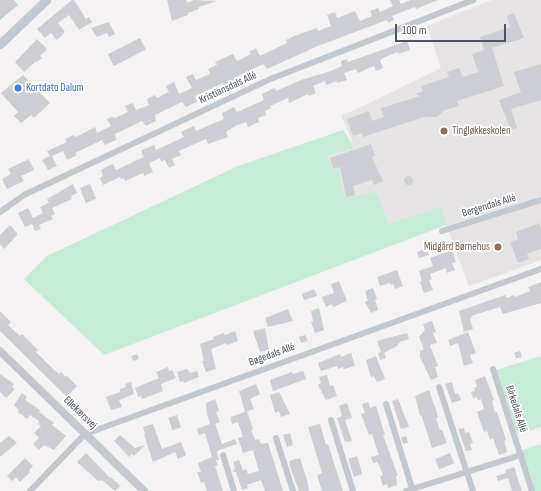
<!DOCTYPE html>
<meta charset="utf-8">
<style>
body{margin:0}
#map{position:relative;width:541px;height:491px;overflow:hidden;background:#f4f2f2;font-family:"Sofia Sans Condensed",sans-serif}
div>[style]{position:absolute}
[style*='--x']{left:calc(var(--x)*1px);top:calc(var(--y)*1px);width:calc(var(--w)*1px);rotate:calc(var(--a)*1deg)}
.education>*{inset:0;background:#e5e3e3}
.green>*{inset:0;background:#c7ebd7}
.building>*{inset:0;background:#cdced3;transform-origin:0 0}
.round{border-radius:50%}
.minor>*{height:6px;margin:-3px;padding:0 3px;transform-origin:3px;border-radius:3px;background:#c2c8ce}
.tertiary>*{height:8px;margin:-4px;padding:0 4px;transform-origin:4px;border-radius:4px;background:#c2c8ce}
.secondary>*{height:9px;margin:-4.5px;padding:0 4.5px;transform-origin:4.5px;border-radius:4.5px;background:#c2c9d3}
.dots>*{width:11px;height:11px;translate:-50% -50%;box-sizing:border-box;border:2px solid #fff;border-radius:50%}
span{translate:-50% -50%;white-space:nowrap;text-align:center;line-height:1.15;-webkit-text-stroke:3.5px #fff;paint-order:stroke}
.shop-label{font-size:11px;color:#366cbe}
.left{translate:0 -50%;text-align:left}
.street-label{font-size:11px;color:#4c545d}
.education-label{font-size:11px;color:#785e54}
.right{translate:-100% -50%;text-align:right}
.scale{position:absolute;left:395px;top:24px;width:111px;height:18px;box-sizing:border-box;border:2px solid #4c545d;border-top:0;padding-left:5px;font-size:12px;line-height:14px;white-space:nowrap;color:#4c545d;-webkit-text-stroke:3px #fff;paint-order:stroke}
</style>
<div id="map">
<div class="education">
<i style="clip-path:polygon(492px 0,541px 0,541px 260px,469px 286px,446px 225px,389px 224px,345px 198px,339px 168px,332px 170px,328px 156px,355px 148px,341px 115px,355px 110px,441px 68px,427px 26px)"></i>
</div>
<div class="green">
<i style="clip-path:polygon(343px 130px,355px 148px,328px 156px,332px 170px,339px 168px,345px 198px,376px 192px,389px 224px,441px 207px,446px 225px,104px 355px,24px 279px,47px 256px,238px 166px)"></i>
<i style="clip-path:polygon(541px 356px,541px 427px,517px 434px,496px 370px)"></i>
<i style="clip-path:polygon(541px 444px,541px 491px,535px 491px,522px 450px)"></i>
</div>
<div class="building">
<i style="clip-path:polygon(0 0,14px 0,18px 5px,0 20px)"></i>
<i style="clip-path:polygon(72px 0,74px 0,86px 19px,89px 17px,92px 22px,79px 30px,69px 15px,58px 23px,65px 32px,57px 40px,51px 33px,45px 38px,37px 29px)"></i>
<i style="clip-path:polygon(167px 0,186px 0,187px 3px,194px 0,217px 1px,199px 7px,199px 9px,188px 13px,188px 15px,172px 21px)"></i>
<i style="clip-path:polygon(390px 0,399px 0,401px 4px,411px 0,438px 0,416px 9px,415px 7px,412px 8px,392px 16px,394px 20px,388px 23px,387px 20px,318px 46px,267px 69px,263px 64px,236px 77px,237px 83px,226px 88px,223px 83px,195px 96px,197px 102px,186px 107px,182px 102px,155px 115px,156px 121px,146px 126px,142px 121px,115px 134px,116px 140px,105px 145px,102px 140px,75px 153px,77px 155px,67px 160px,63px 151px,52px 156px,57px 166px,48px 170px,42px 160px,50px 156px,47px 151px,67px 142px,65px 139px,73px 135px,76px 137px,95px 127px,97px 133px,111px 126px,107px 119px,112px 117px,115px 118px,128px 112px,125px 106px,133px 103px,136px 110px,149px 105px,147px 99px,155px 95px,157px 98px,169px 92px,166px 86px,174px 82px,179px 94px,192px 88px,186px 77px,193px 74px,196px 80px,210px 74px,208px 69px,217px 65px,215px 62px,233px 54px,237px 61px,251px 54px,249px 52px,256px 48px,260px 56px,287px 43px,286px 40px,292px 37px,317px 28px,318px 31px,331px 26px,327px 15px,335px 12px,337px 18px,355px 11px,360px 21px,372px 16px,370px 11px,378px 8px,380px 12px,393px 6px)"></i>
<i style="clip-path:polygon(514px 13px,524px 38px,492px 48px,504px 86px,457px 101px,459px 106px,445px 110px,437px 117px,424px 117px,363px 137px,362px 133px,353px 136px,347px 119px,369px 111px,372px 121px,384px 117px,381px 108px,420px 96px,415px 94px,423px 91px,421px 86px,449px 77px,447px 72px,459px 68px,463px 77px,478px 72px,472px 54px,484px 50px,480px 37px,510px 27px,507px 16px)"></i>
<i style="clip-path:polygon(109px 22px,115px 34px,109px 37px,107px 33px,97px 37px,91px 28px)"></i>
<i style="left:140px;top:38px;width:13px;height:36px;rotate:63deg"></i>
<i style="clip-path:polygon(37px 39px,47px 49px,40px 56px,42px 58px,37px 62px,36px 61px,24px 72px,15px 62px)"></i>
<i style="clip-path:polygon(407px 41px,410px 50px,398px 54px,398px 52px,385px 57px,380px 60px,383px 68px,376px 71px,374px 66px,358px 73px,356px 69px,344px 73px,347px 80px,337px 83px,337px 81px,326px 85px,325px 81px,313px 86px,316px 93px,309px 96px,308px 94px,289px 103px,288px 98px,270px 106px,271px 108px,265px 111px,266px 115px,258px 118px,259px 122px,248px 127px,246px 122px,235px 126px,226px 132px,228px 137px,208px 144px,206px 139px,179px 151px,181px 155px,172px 159px,175px 165px,169px 168px,165px 160px,161px 161px,160px 158px,149px 163px,153px 172px,144px 176px,143px 173px,125px 181px,124px 178px,121px 179px,120px 177px,103px 185px,100px 178px,103px 176px,101px 170px,104px 168px,113px 164px,116px 170px,144px 157px,141px 151px,144px 149px,154px 145px,156px 150px,184px 137px,181px 132px,187px 129px,194px 126px,196px 131px,224px 119px,222px 113px,234px 107px,237px 112px,264px 100px,262px 94px,266px 92px,275px 88px,276px 91px,301px 80px,331px 71px,342px 66px,341px 61px,347px 59px,348px 62px)"></i>
<i style="clip-path:polygon(541px 64px,541px 100px,511px 109px,517px 128px,511px 130px,499px 100px,521px 92px,514px 72px)"></i>
<i style="clip-path:polygon(23px 75px,50px 103px,34px 118px,31px 115px,21px 123px,14px 116px,18px 112px,1px 93px)"></i>
<i style="clip-path:polygon(371px 144px,375px 156px,372px 157px,383px 181px,374px 185px,372px 180px,353px 186px,355px 195px,346px 197px,340px 167px,333px 169px,330px 158px)"></i>
<i style="clip-path:polygon(29px 159px,34px 170px,21px 176px,24px 181px,7px 189px,2px 179px,11px 174px,8px 169px)"></i>
<i class="round" style="left:403.5px;top:175.5px;width:9px;height:9px"></i>
<i style="clip-path:polygon(73px 184px,77px 193px,71px 196px,72px 199px,52px 208px,55px 214px,51px 216px,53px 219px,39px 225px,41px 229px,35px 231px,32px 224px,25px 227px,18px 213px,28px 208px,33px 218px,43px 213px,40px 207px,49px 203px,47px 199px)"></i>
<i style="left:90px;top:184px;width:16px;height:11px;rotate:68deg"></i>
<i style="clip-path:polygon(539px 223px,541px 229px,541px 249px,527px 254px,529px 259px,518px 263px,510px 242px,518px 239px,516px 232px)"></i>
<i style="clip-path:polygon(10px 225px,17px 233px,17px 235px,4px 249px,0 244px,0 235px)"></i>
<i style="clip-path:polygon(427px 248px,429px 255px,419px 258px,417px 252px)"></i>
<i style="clip-path:polygon(452px 250px,456px 262px,452px 263px,455px 270px,447px 273px,446px 268px,430px 274px,432px 279px,429px 280px,433px 290px,424px 293px,420px 282px,422px 281px,419px 271px,433px 266px,430px 258px)"></i>
<i style="clip-path:polygon(397px 270px,403px 286px,395px 289px,393px 284px,391px 285px,390px 283px,380px 286px,377px 277px)"></i>
<i style="clip-path:polygon(339px 281px,347px 301px,333px 307px,332px 304px,326px 307px,322px 297px,334px 293px,331px 284px)"></i>
<i style="clip-path:polygon(541px 282px,541px 303px,503px 314px,500px 307px,471px 316px,472px 318px,470px 319px,473px 329px,464px 332px,459px 311px,505px 295px,507px 298px,514px 295px,515px 297px,530px 291px,528px 287px)"></i>
<i style="clip-path:polygon(373px 288px,377px 299px,375px 300px,378px 310px,371px 313px,365px 302px,368px 301px,365px 291px)"></i>
<i style="clip-path:polygon(314px 289px,317px 296px,304px 300px,302px 294px)"></i>
<i style="clip-path:polygon(319px 308px,324px 330px,315px 333px,311px 322px,313px 321px,311px 311px)"></i>
<i style="clip-path:polygon(288px 309px,293px 321px,268px 327px,265px 318px)"></i>
<i style="clip-path:polygon(0 311px,11px 322px,8px 325px,20px 336px,22px 334px,38px 350px,36px 352px,52px 368px,59px 374px,61px 372px,66px 377px,67px 376px,77px 386px,67px 397px,0 331px)"></i>
<i style="clip-path:polygon(432px 321px,436px 332px,433px 333px,437px 343px,430px 345px,438px 366px,435px 367px,438px 377px,431px 380px,420px 357px,420px 351px,424px 349px,419px 337px,425px 330px,423px 324px)"></i>
<i style="clip-path:polygon(265px 328px,269px 350px,260px 352px,253px 331px)"></i>
<i style="clip-path:polygon(235px 331px,238px 341px,227px 345px,226px 343px,211px 349px,216px 369px,206px 372px,202px 361px,204px 361px,200px 344px,214px 339px,213px 337px,224px 333px,225px 335px)"></i>
<i style="clip-path:polygon(468px 332px,476px 353px,470px 355px,473px 363px,464px 366px,458px 343px,450px 346px,448px 340px)"></i>
<i style="clip-path:polygon(407px 333px,409px 339px,400px 342px,397px 346px,384px 353px,386px 358px,380px 360px,378px 353px,381px 352px,377px 341px)"></i>
<i style="clip-path:polygon(305px 335px,308px 341px,301px 343px,299px 337px)"></i>
<i style="left:520px;top:351px;width:6px;height:6px;rotate:72deg"></i>
<i style="clip-path:polygon(351px 353px,355px 366px,344px 369px,343px 367px,338px 369px,337px 366px,321px 371px,318px 363px,340px 354px,341px 357px)"></i>
<i style="left:137px;top:354px;width:5px;height:6px;rotate:68deg"></i>
<i style="clip-path:polygon(376px 356px,385px 379px,377px 382px,374px 376px,371px 377px,366px 360px)"></i>
<i style="clip-path:polygon(168px 367px,169px 371px,172px 370px,176px 378px,161px 384px,163px 391px,142px 399px,141px 396px,138px 397px,135px 388px,159px 378px,156px 372px)"></i>
<i style="clip-path:polygon(187px 369px,190px 373px,197px 371px,199px 377px,184px 383px,183px 381px,180px 382px,177px 372px)"></i>
<i style="clip-path:polygon(303px 371px,306px 379px,273px 391px,270px 380px,292px 372px,293px 374px)"></i>
<i style="clip-path:polygon(0 374px,14px 384px,12px 387px,15px 389px,6px 398px,0 392px)"></i>
<i style="clip-path:polygon(327px 375px,330px 386px,333px 385px,337px 396px,326px 400px,318px 385px,321px 383px,319px 377px)"></i>
<i style="clip-path:polygon(485px 376px,494px 400px,492px 401px,495px 412px,497px 412px,506px 440px,504px 441px,507px 452px,499px 455px,493px 438px,490px 440px,487px 431px,484px 432px,479px 418px,477px 412px,484px 409px,481px 399px,478px 400px,477px 397px,473px 398px,471px 392px,475px 391px,474px 388px,477px 387px,475px 380px)"></i>
<i style="clip-path:polygon(131px 382px,134px 394px,119px 400px,122px 407px,111px 410px,106px 397px,120px 392px,120px 389px,126px 387px,125px 384px)"></i>
<i style="clip-path:polygon(452px 382px,455px 394px,458px 393px,461px 400px,452px 403px,445px 384px)"></i>
<i style="clip-path:polygon(256px 384px,260px 394px,250px 399px,254px 409px,247px 411px,253px 429px,251px 430px,255px 440px,259px 439px,261px 444px,268px 443px,283px 491px,265px 491px,261px 480px,247px 485px,248px 488px,242px 490px,236px 472px,233px 472px,235px 468px,233px 462px,239px 460px,243px 470px,246px 469px,248px 474px,259px 471px,253px 450px,243px 453px,238px 438px,243px 437px,238px 422px,232px 424px,231px 419px,231px 417px,245px 412px,239px 391px)"></i>
<i style="clip-path:polygon(429px 390px,437px 413px,438px 418px,436px 418px,440px 430px,442px 430px,447px 443px,432px 448px,422px 417px,421px 415px,420px 416px,415px 396px)"></i>
<i style="clip-path:polygon(279px 392px,290px 414px,281px 417px,279px 411px,275px 413px,270px 395px)"></i>
<i style="clip-path:polygon(22px 393px,27px 397px,25px 400px,40px 410px,39px 412px,54px 423px,52px 425px,66px 436px,54px 450px,44px 445px,39px 450px,33px 444px,39px 438px,34px 433px,41px 426px,38px 424px,39px 421px,30px 415px,27px 419px,18px 412px,19px 410px,14px 405px)"></i>
<i style="clip-path:polygon(215px 399px,219px 411px,216px 412px,220px 422px,215px 424px,222px 444px,235px 439px,237px 444px,217px 451px,219px 460px,216px 460px,218px 465px,215px 466px,223px 491px,207px 491px,204px 482px,201px 483px,197px 472px,201px 472px,198px 463px,212px 457px,205px 433px,199px 435px,197px 429px,210px 424px,207px 414px,206px 403px)"></i>
<i style="clip-path:polygon(398px 399px,409px 427px,401px 429px,392px 401px)"></i>
<i style="clip-path:polygon(368px 402px,370px 408px,376px 406px,385px 435px,383px 435px,398px 476px,396px 476px,397px 485px,388px 488px,387px 484px,383px 486px,380px 476px,383px 475px,379px 465px,377px 462px,373px 463px,371px 457px,379px 455px,372px 434px,369px 435px,361px 414px,365px 413px,362px 404px)"></i>
<i style="clip-path:polygon(347px 403px,352px 418px,345px 420px,352px 441px,345px 442px,337px 418px,342px 416px,339px 406px)"></i>
<i style="left:177px;top:415px;width:13px;height:9px;rotate:72deg"></i>
<i style="clip-path:polygon(153px 424px,162px 449px,181px 442px,186px 455px,178px 459px,175px 452px,153px 462px,144px 435px,145px 435px,143px 427px)"></i>
<i style="clip-path:polygon(320px 424px,326px 445px,328px 444px,343px 491px,322px 491px,317px 475px,322px 473px,308px 427px)"></i>
<i style="clip-path:polygon(464px 428px,465px 433px,469px 432px,473px 443px,470px 444px,472px 450px,466px 451px,458px 429px)"></i>
<i style="clip-path:polygon(290px 433px,293px 445px,287px 447px,283px 435px)"></i>
<i style="clip-path:polygon(120px 435px,135px 448px,145px 445px,134px 456px,132px 454px,129px 457px,114px 441px)"></i>
<i style="clip-path:polygon(9px 436px,17px 443px,0 457px,0 443px)"></i>
<i style="left:406px;top:436px;width:7px;height:5px;rotate:74deg"></i>
<i style="clip-path:polygon(86px 453px,110px 478px,111px 477px,120px 486px,115px 491px,102px 480px,100px 481px,97px 480px,77px 462px)"></i>
<i style="left:450px;top:453px;width:11px;height:16px;rotate:68deg"></i>
<i style="left:357px;top:456px;width:19px;height:9px;rotate:74deg"></i>
<i style="clip-path:polygon(25px 458px,33px 466px,29px 471px,30px 472px,20px 482px,16px 477px,12px 481px,7px 476px)"></i>
<i style="clip-path:polygon(300px 458px,307px 480px,309px 491px,299px 491px,290px 467px,289px 461px)"></i>
<i style="clip-path:polygon(514px 467px,522px 491px,512px 491px,508px 478px,498px 481px,496px 476px,506px 473px,505px 470px)"></i>
</div>
<div class="minor">
<i style="--x:0;--y:212;--w:32;--a:-35"></i>
<i style="--x:26;--y:194;--w:273;--a:-25.2"></i>
<i style="--x:273;--y:78;--w:215;--a:-21.3"></i>
<i style="--x:442;--y:231;--w:104;--a:-17.4"></i>
<i style="--x:493;--y:369;--w:128;--a:72.3"></i>
<i style="--x:439;--y:387;--w:109;--a:71.9"></i>
<i style="--x:386;--y:404;--w:91;--a:72.8"></i>
<i style="--x:331;--y:420;--w:74;--a:72.8"></i>
<i style="--x:276;--y:438;--w:56;--a:72.2"></i>
<i style="--x:223;--y:455;--w:38;--a:73"></i>
<i style="--x:30;--y:491;--w:79;--a:-46"></i>
<i style="--x:85;--y:434;--w:485;--a:-19.9"></i>
<i style="--x:406;--y:491;--w:121;--a:-17.4"></i>
</div>
<div class="tertiary">
<i style="--x:0;--y:351;--w:201;--a:44.2"></i>
</div>
<div class="secondary">
<i style="--x:0;--y:44;--w:64;--a:-43.7"></i>
</div>
<div class="dots">
<i style="left:18px;top:88px;background:#3f7fe0"></i>
<i style="left:444px;top:131px;background:#8d6e63"></i>
<i style="left:498px;top:247px;background:#8d6e63"></i>
</div>
<div class="shop-label">
<span class="left" style="left:26px;top:88px">Kortdato Dalum</span>
</div>
<div class="street-label">
<span style="left:228px;top:88px;rotate:-25deg">Kristiansdals Allé</span>
<span style="left:489px;top:206px;rotate:-17deg">Bergendals Allé</span>
<span style="left:272px;top:355px;rotate:-20deg">Bøgedals Allé</span>
<span style="left:516px;top:409px;rotate:72deg">Birkedals Allé</span>
<span style="left:80px;top:413px;rotate:44deg">Ellekærsvej</span>
</div>
<div class="education-label">
<span class="left" style="left:452px;top:131px">Tingløkkeskolen</span>
<span class="right" style="left:490px;top:247px">Midgård Børnehus</span>
</div>
<div class="scale">100 m</div>
</div>
